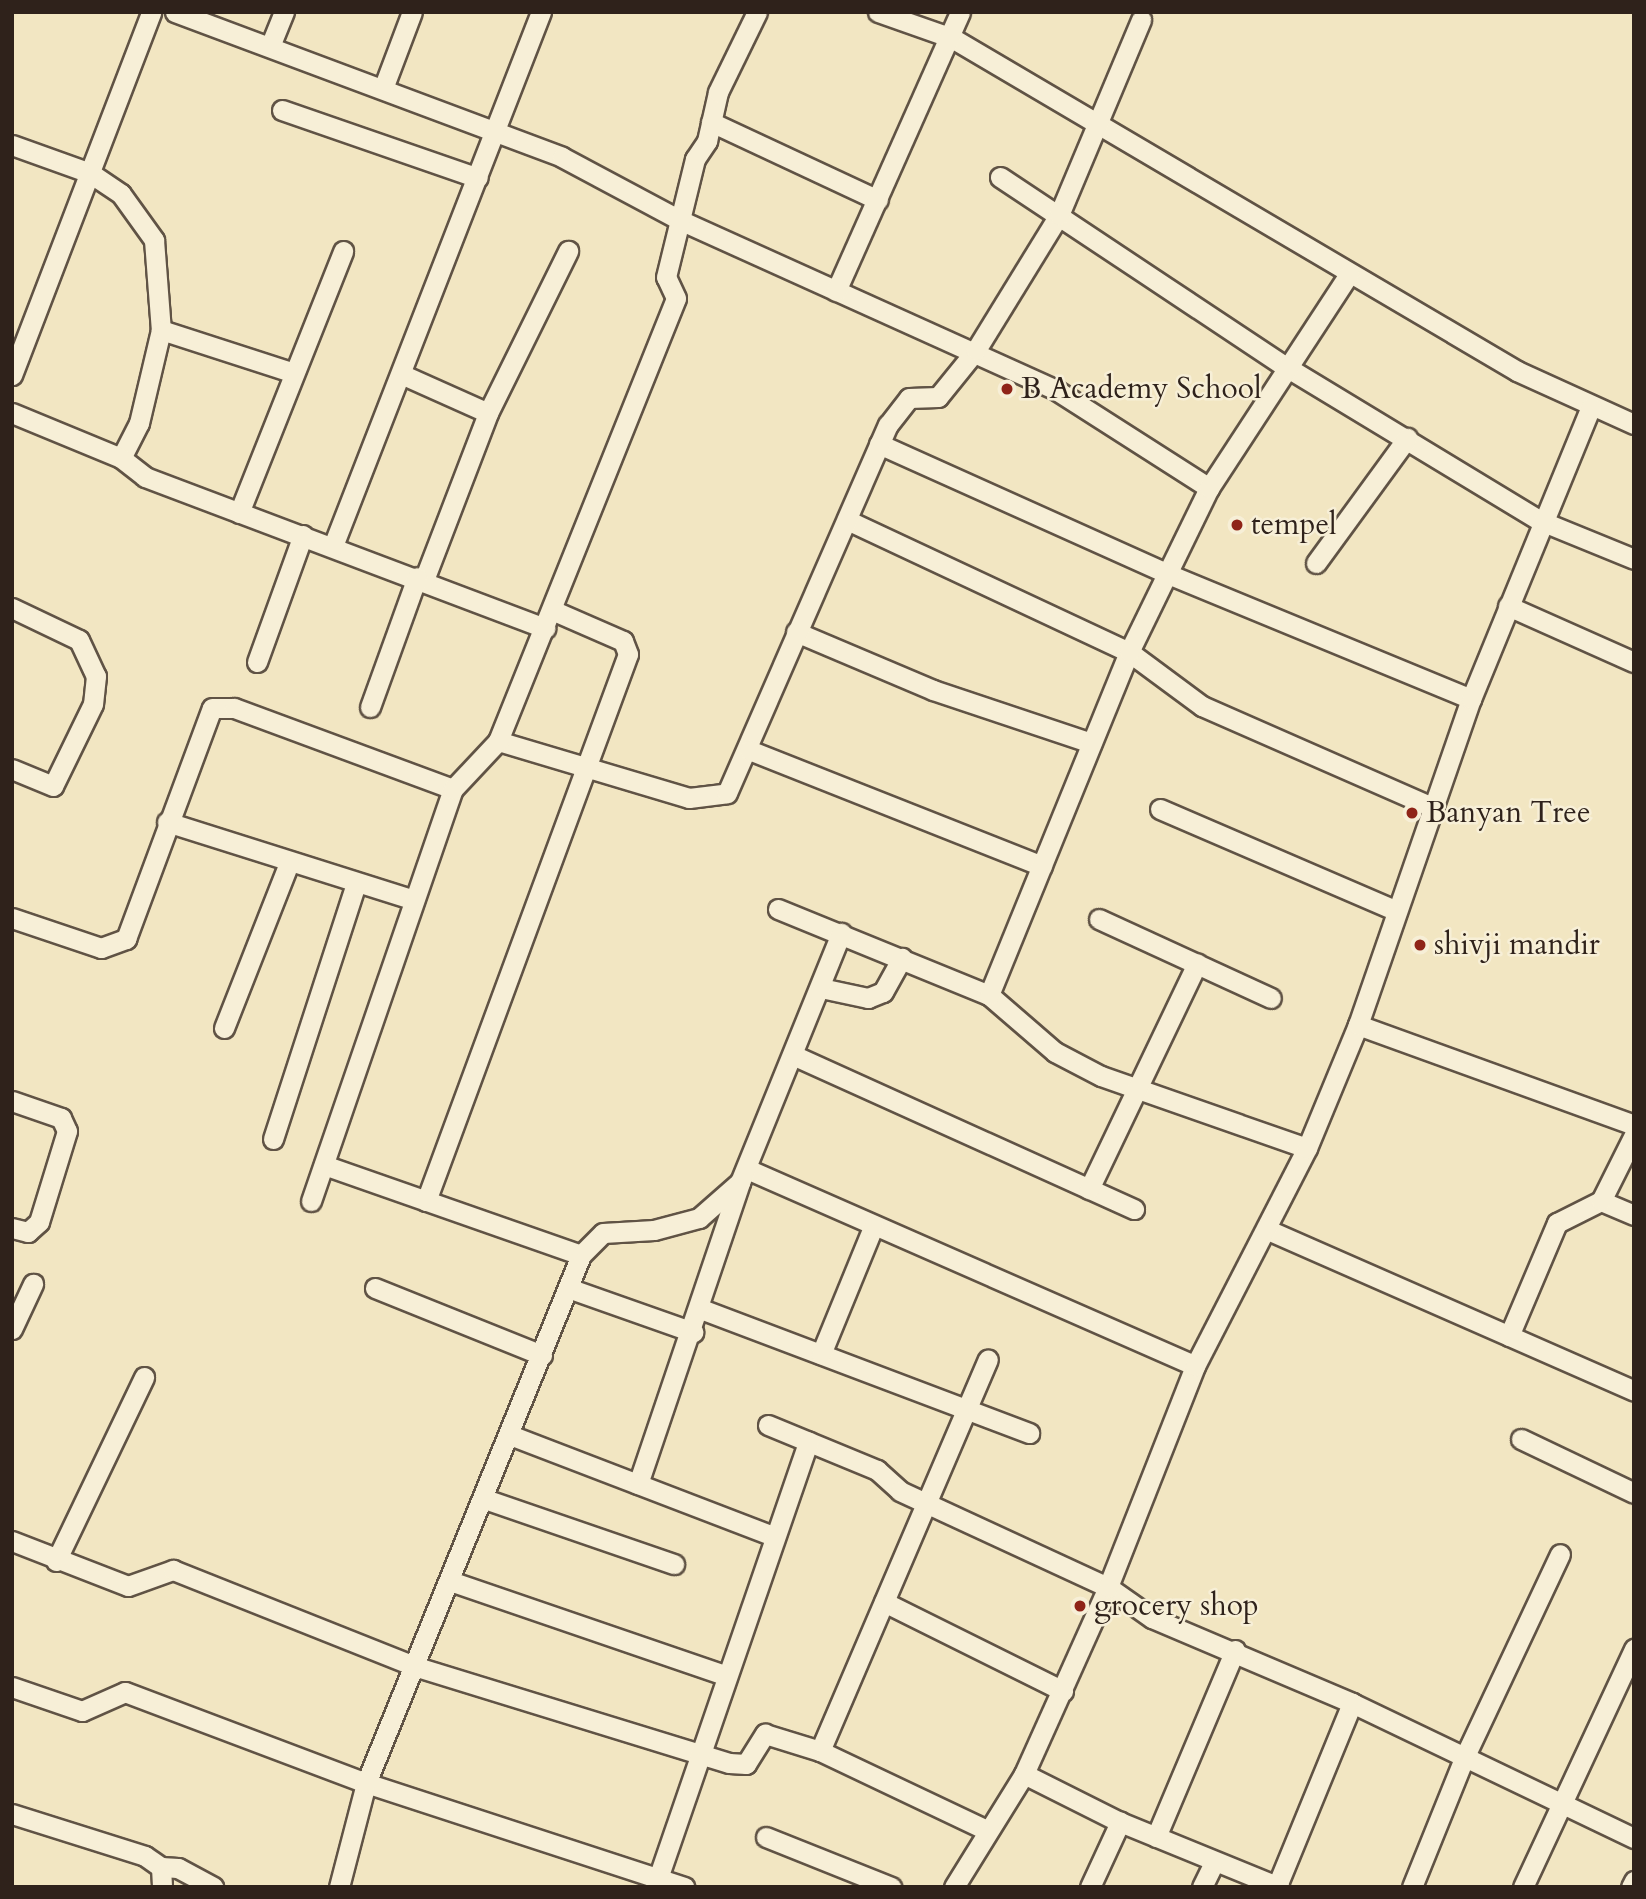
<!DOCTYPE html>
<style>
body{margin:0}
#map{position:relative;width:1646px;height:1899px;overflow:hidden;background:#f2e6c2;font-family:Cardo,serif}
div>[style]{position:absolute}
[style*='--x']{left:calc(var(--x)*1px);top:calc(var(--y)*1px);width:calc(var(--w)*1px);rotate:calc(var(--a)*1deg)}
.roads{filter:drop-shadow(2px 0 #605345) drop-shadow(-2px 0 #605345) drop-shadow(0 2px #605345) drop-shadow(0 -2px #605345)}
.minor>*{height:19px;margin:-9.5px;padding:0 9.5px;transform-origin:9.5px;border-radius:9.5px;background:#f7efd7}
.dots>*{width:19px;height:19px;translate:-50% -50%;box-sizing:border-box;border:4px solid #f7efd7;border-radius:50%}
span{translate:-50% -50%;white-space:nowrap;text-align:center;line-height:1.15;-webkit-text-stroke:5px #f7efd7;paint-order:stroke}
.poi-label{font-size:30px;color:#2f221b}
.left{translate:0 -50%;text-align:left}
.frame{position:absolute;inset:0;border:14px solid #2f221b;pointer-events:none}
</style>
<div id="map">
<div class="roads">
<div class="minor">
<i style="--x:175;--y:12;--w:413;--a:20.5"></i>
<i style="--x:562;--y:157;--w:136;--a:28.1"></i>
<i style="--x:682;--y:221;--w:410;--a:24.3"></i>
<i style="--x:1056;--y:390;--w:182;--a:32.6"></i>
<i style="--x:878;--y:12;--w:78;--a:19.4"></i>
<i style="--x:952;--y:38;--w:656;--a:30.51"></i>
<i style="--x:1517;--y:371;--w:128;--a:24.4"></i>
<i style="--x:271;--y:44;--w:35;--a:-68"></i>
<i style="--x:384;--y:86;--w:79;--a:-69.3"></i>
<i style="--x:282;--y:110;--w:207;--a:19.1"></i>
<i style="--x:711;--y:122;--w:184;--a:25"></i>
<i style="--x:12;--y:145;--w:83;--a:19.7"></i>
<i style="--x:90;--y:173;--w:37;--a:34"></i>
<i style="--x:121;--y:194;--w:57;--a:54.3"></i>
<i style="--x:154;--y:240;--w:90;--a:85.6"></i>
<i style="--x:161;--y:330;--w:96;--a:103.3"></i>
<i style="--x:139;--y:423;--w:39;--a:117"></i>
<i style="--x:1000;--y:177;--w:346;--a:33.6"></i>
<i style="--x:1288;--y:368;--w:296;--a:31.2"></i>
<i style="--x:1541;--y:521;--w:100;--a:22.2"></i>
<i style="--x:836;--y:291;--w:305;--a:-66"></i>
<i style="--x:161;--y:330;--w:137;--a:17.9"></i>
<i style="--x:401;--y:374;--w:95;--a:24.1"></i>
<i style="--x:12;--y:375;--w:389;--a:-69"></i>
<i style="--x:12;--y:413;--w:118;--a:22.4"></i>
<i style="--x:121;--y:458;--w:31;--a:38"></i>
<i style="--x:145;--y:477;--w:428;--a:20.7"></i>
<i style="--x:879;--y:444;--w:317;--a:24.2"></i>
<i style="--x:1168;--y:574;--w:328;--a:22.4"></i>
<i style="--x:239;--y:513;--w:282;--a:-68.3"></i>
<i style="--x:847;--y:520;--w:311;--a:25.1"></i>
<i style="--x:1129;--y:652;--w:91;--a:36.5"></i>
<i style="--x:1202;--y:706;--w:251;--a:23.7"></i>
<i style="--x:333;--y:546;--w:573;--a:-68.72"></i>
<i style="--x:1316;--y:563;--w:155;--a:-53.9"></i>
<i style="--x:424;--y:580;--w:179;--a:-69"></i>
<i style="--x:488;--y:413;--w:181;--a:-63.7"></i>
<i style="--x:1508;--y:606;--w:138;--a:24"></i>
<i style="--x:12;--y:608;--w:74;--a:25.5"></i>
<i style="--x:79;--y:640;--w:40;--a:65"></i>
<i style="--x:96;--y:676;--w:28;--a:96"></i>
<i style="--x:93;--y:704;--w:91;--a:116"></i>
<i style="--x:53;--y:786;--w:44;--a:-157.5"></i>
<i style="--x:796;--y:632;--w:149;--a:22.9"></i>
<i style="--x:933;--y:690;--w:167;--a:18.5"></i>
<i style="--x:257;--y:662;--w:135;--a:-70.1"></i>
<i style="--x:370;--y:707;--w:138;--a:-70.1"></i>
<i style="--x:498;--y:741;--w:199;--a:16.6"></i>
<i style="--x:689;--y:798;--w:38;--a:-7"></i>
<i style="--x:727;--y:793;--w:402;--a:-66.4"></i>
<i style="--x:888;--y:425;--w:34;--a:-52"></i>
<i style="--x:909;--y:398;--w:29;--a:-2"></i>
<i style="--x:938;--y:397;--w:60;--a:-51"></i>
<i style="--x:976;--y:350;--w:158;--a:-58.4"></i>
<i style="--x:1059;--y:215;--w:212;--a:-67.2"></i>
<i style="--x:749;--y:750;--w:315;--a:21.6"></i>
<i style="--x:1160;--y:809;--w:258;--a:23.3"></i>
<i style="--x:167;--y:822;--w:259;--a:17.5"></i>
<i style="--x:778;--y:909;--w:228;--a:22.2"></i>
<i style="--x:989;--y:995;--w:87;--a:40.8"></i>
<i style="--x:1055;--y:1052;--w:52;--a:27.6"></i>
<i style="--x:1101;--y:1076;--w:218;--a:19.3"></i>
<i style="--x:12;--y:918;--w:94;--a:18.6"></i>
<i style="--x:101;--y:948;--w:27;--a:-20"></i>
<i style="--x:126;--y:939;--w:246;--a:-69.6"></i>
<i style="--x:212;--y:708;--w:22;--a:0"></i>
<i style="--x:234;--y:708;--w:233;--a:20.3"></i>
<i style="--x:1099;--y:919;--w:189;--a:24.7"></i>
<i style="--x:821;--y:988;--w:48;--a:12"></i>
<i style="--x:868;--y:998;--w:16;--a:-22"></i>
<i style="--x:883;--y:992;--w:39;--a:-61"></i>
<i style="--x:989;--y:995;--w:370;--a:-67.8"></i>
<i style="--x:1129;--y:652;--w:182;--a:-64"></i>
<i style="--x:1209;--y:488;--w:256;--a:-56.8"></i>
<i style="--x:1358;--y:1025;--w:294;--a:19.9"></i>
<i style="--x:224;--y:1028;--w:177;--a:-68.5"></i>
<i style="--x:795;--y:1056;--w:372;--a:24.3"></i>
<i style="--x:12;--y:1101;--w:52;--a:19.1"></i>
<i style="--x:61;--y:1118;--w:14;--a:65"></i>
<i style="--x:67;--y:1131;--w:95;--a:107.1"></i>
<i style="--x:39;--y:1222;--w:15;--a:138"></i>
<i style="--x:28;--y:1232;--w:16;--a:-166"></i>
<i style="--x:273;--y:1139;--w:266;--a:-72"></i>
<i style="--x:324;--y:1165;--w:272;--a:19.3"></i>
<i style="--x:747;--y:1169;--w:489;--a:23.7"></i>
<i style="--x:1089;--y:1189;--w:250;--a:-64.4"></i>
<i style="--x:311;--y:1201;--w:436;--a:-71"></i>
<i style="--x:453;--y:789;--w:66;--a:-46.8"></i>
<i style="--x:498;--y:741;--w:477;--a:-68.1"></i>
<i style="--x:676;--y:298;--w:23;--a:-115"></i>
<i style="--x:666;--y:277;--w:122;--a:-76.2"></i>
<i style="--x:695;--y:159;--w:22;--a:-56"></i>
<i style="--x:707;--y:141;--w:50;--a:-77.3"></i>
<i style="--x:718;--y:92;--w:89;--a:-64"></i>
<i style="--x:426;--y:1201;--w:583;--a:-69.73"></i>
<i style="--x:628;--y:654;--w:14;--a:-111"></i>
<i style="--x:623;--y:641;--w:77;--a:-156.4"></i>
<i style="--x:1601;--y:1201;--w:36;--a:23"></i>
<i style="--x:1268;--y:1230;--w:400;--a:23.7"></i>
<i style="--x:375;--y:1288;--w:180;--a:21.9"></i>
<i style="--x:568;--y:1288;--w:133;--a:19.4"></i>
<i style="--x:701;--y:1309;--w:351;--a:20.7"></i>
<i style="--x:12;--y:1329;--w:50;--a:-65"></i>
<i style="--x:1509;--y:1336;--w:123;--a:-67"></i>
<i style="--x:1557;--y:1223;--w:49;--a:-26.6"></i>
<i style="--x:1601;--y:1201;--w:74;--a:-63.4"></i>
<i style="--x:821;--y:1354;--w:139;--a:-67.7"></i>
<i style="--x:768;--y:1425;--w:118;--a:22.4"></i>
<i style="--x:877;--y:1470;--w:31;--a:42"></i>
<i style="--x:900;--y:1491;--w:229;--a:24.8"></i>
<i style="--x:1108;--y:1587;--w:54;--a:35.2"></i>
<i style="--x:1152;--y:1618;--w:217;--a:23"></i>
<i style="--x:1352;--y:1703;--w:313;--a:25.6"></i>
<i style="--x:510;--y:1435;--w:280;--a:21"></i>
<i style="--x:1521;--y:1439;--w:125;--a:25.5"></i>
<i style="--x:638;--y:1484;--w:319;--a:-71.3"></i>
<i style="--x:740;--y:1182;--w:269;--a:-67.9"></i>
<i style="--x:485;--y:1499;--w:200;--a:19"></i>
<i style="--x:12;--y:1541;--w:124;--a:21.2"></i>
<i style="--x:128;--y:1586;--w:48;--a:-19.6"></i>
<i style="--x:173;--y:1570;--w:263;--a:21.7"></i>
<i style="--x:417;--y:1667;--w:326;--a:17.1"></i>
<i style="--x:729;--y:1763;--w:17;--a:3"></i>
<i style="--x:746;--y:1764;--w:36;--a:-58"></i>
<i style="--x:765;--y:1734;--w:58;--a:17.2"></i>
<i style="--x:820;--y:1751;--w:184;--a:25.4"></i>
<i style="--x:56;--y:1561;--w:204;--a:-64.4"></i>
<i style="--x:453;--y:1582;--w:287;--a:18.9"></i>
<i style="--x:884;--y:1602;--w:200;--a:26.4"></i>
<i style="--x:12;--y:1687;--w:74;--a:18.9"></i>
<i style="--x:82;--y:1711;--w:47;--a:-23.8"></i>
<i style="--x:125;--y:1692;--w:258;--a:20.7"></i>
<i style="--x:366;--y:1783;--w:335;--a:18.1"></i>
<i style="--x:820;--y:1751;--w:426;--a:-66.8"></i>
<i style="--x:1024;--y:1774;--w:107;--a:26.6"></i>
<i style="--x:1120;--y:1822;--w:172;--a:22.2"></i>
<i style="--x:12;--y:1814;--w:139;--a:17.5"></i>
<i style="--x:145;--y:1856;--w:19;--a:35"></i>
<i style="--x:161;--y:1867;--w:20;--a:87"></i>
<i style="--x:766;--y:1837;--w:135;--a:21.8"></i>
<i style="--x:1156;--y:1837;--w:203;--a:-67.1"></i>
<i style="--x:161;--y:1867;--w:17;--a:3"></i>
<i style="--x:178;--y:1868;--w:40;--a:28"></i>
<i style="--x:1277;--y:1886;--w:198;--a:-67.7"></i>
<i style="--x:339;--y:1887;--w:107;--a:-75.4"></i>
<i style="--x:366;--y:1783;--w:570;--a:-67.84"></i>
<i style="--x:581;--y:1255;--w:31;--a:-45"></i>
<i style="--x:603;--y:1233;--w:51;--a:-3.4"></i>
<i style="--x:654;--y:1230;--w:47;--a:-14.9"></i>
<i style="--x:699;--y:1218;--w:55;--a:-41.3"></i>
<i style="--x:655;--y:1887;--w:471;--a:-71"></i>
<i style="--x:954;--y:1887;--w:133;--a:-58.2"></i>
<i style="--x:1024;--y:1774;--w:205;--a:-65.8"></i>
<i style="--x:1108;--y:1587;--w:238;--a:-68.5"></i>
<i style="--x:1195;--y:1366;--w:245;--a:-62.8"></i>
<i style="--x:1307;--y:1148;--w:133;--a:-67.5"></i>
<i style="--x:1358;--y:1025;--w:345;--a:-70.9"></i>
<i style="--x:1471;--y:699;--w:316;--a:-67.7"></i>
<i style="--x:1090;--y:1887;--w:72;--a:-65.2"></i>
<i style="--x:1202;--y:1887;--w:28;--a:-64"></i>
<i style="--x:1412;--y:1887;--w:141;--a:-68"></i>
<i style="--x:1465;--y:1756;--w:223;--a:-64.8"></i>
<i style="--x:1523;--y:1887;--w:263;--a:-65"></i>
<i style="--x:1631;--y:1887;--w:7;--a:-63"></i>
</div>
</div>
<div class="dots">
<i style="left:1007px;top:389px;background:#8f2418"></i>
<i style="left:1237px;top:525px;background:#8f2418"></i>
<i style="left:1412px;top:813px;background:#8f2418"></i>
<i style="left:1420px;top:945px;background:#8f2418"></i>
<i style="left:1080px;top:1606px;background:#8f2418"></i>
</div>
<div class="poi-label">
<span class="left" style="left:1021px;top:389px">B Academy School</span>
<span class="left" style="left:1251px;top:525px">tempel</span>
<span class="left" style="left:1426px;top:813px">Banyan Tree</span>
<span class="left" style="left:1434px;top:945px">shivji mandir</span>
<span class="left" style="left:1094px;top:1606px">grocery shop</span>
</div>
<div class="frame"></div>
</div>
